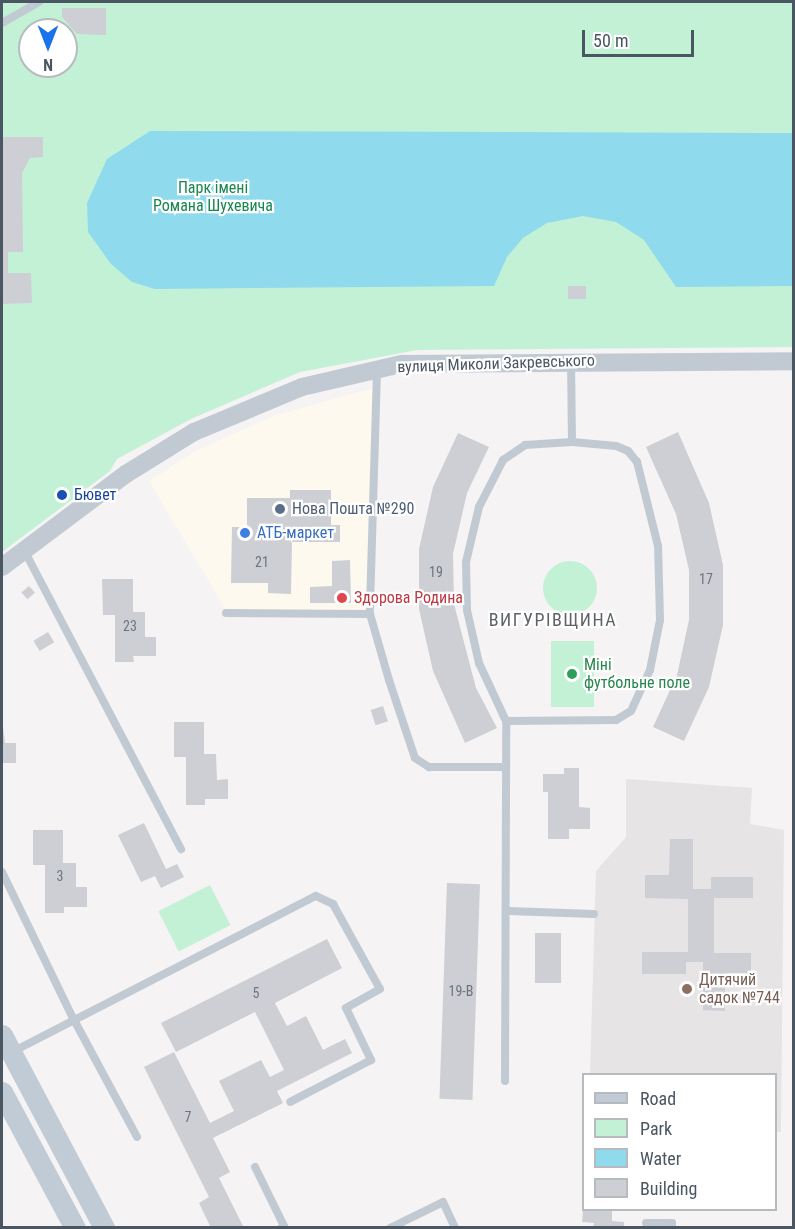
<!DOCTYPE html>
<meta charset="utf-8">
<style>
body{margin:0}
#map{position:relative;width:795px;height:1229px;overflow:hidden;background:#f5f3f3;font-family:"Roboto Condensed",sans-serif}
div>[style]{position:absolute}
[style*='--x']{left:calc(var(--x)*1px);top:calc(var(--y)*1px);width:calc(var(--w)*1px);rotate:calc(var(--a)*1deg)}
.commercial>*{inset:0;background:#fdf9ef}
.education>*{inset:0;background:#e6e4e5}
.green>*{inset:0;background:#c3f1d5;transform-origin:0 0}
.round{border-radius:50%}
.water>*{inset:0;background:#90daee}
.building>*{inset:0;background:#cdcfd5;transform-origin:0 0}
.service>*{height:8px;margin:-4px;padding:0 4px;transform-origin:4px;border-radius:4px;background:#c1cad2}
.tertiary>*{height:18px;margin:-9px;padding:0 9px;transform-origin:9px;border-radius:9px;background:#c1cad2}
.secondary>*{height:21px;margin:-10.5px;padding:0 10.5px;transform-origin:10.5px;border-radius:10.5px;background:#c1cbd6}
.dots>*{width:16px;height:16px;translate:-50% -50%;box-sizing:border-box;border:3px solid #fff;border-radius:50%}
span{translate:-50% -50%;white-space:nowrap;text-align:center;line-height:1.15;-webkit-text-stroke:4.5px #fff;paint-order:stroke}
.number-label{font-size:14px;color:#6b747e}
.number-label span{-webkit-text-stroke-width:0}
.park-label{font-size:16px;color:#17864f}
.street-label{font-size:16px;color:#4a5661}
.transit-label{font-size:16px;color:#164399}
.left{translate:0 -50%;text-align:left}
.service-label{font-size:16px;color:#4e5e75}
.shop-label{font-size:16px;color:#366cbe}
.health-label{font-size:16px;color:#be3a42}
.leisure-label{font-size:16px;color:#27864d}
.education-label{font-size:16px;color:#785e54}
.neighbourhood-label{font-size:18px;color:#5f6368;letter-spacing:1.5px}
.frame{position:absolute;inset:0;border:3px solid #4a5661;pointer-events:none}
.legend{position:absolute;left:582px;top:1073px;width:195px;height:138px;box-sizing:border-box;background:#fff;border:2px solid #b7bbc0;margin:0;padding:8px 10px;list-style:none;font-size:18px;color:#4a5661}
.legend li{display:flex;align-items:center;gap:12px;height:30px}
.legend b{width:30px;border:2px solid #b7bbc0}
.north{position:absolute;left:18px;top:18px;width:60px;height:60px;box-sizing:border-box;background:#fff;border:2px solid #b7bbc0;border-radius:50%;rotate:180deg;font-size:16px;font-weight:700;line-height:24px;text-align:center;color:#4a5661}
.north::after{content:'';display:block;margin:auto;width:21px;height:27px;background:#1a73e8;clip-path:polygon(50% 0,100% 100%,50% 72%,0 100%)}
.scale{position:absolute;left:582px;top:30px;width:112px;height:27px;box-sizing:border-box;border:3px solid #4a5661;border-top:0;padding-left:8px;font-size:18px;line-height:21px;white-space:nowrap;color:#4a5661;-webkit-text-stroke:4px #fff;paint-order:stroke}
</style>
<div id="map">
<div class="commercial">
<i style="clip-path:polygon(374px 388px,369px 613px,227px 611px,149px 481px,197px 450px,276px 415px)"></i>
</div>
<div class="education">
<i style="clip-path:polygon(626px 779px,752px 788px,750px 824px,784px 830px,781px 1132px,776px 1132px,776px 1074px,590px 1074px,596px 871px,626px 837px)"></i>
</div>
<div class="green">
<i style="clip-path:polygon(evenodd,2px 2px,793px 2px,793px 347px,417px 350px,300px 372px,191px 419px,117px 459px,110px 471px,2px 552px,2px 2px,30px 30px,66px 30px,66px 66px,30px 66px,30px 30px)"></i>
<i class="round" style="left:543px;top:561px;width:54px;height:54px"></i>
<i style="left:551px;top:641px;width:43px;height:66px"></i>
<i style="left:210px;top:885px;width:45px;height:58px;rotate:63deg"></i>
</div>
<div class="water">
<i style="clip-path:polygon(150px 131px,793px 133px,793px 286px,676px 287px,644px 240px,616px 222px,583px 216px,547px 223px,523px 238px,507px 257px,494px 286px,155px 289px,132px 282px,111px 264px,88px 232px,87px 203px,107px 159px)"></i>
</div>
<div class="building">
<i style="clip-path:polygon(62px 8px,106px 8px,106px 35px,77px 34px,62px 17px)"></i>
<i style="clip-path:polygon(2px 137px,43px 137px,43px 157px,30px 158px,22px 173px,23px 252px,8px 252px,8px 273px,31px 273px,32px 303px,2px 304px)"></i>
<i style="left:568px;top:286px;width:18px;height:13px"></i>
<i style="clip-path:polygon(678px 432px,709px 503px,723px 565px,723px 625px,709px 687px,684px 741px,653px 727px,677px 675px,689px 620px,689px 570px,676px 514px,646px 447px)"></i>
<i style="clip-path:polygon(458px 433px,489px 447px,467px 493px,453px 554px,454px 604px,476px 688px,497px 728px,465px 743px,433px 671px,419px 609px,419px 549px,433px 487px)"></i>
<i style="clip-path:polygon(290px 490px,331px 490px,331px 525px,340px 525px,340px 542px,292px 542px,291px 594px,268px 593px,268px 583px,231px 583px,232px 527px,247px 527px,247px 498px,290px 498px)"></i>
<i style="clip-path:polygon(350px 560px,351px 603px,310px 603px,310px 587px,332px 586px,332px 561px)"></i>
<i style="clip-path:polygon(102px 579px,133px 579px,133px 612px,145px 612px,145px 637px,156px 637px,156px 656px,133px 656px,134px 662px,115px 662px,115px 615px,103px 615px)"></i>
<i style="left:29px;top:586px;width:9px;height:10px;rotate:49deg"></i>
<i style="left:48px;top:632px;width:12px;height:17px;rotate:59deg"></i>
<i style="left:383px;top:706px;width:16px;height:13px;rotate:72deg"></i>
<i style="clip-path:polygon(2px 719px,5px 743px,16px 743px,16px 763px,2px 763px)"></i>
<i style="clip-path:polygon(174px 722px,204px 722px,204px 754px,216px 754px,217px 780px,228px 779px,228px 799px,205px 799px,205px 805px,186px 805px,186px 757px,174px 757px)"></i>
<i style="clip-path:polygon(564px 768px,579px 768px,579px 807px,590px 808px,590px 829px,569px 829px,569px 839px,548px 839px,548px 792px,543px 792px,543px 774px,564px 774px)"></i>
<i style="clip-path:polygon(144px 823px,166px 869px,177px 864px,184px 877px,161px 888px,155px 876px,141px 882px,118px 835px)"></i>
<i style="clip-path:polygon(33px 830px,63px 830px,63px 863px,76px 863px,76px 887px,87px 887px,87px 907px,64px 907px,64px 913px,45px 913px,45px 865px,33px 865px)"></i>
<i style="clip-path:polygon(670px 839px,693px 839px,693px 889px,711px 889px,711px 877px,753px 877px,753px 898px,714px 898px,714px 953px,751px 953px,751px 973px,725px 973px,725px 1011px,703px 1010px,703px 962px,686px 962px,686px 974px,642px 974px,642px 952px,688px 952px,688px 899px,645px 898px,645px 875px,669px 875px)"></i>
<i style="left:447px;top:883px;width:33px;height:216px;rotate:2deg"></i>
<i style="left:535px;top:933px;width:26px;height:50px"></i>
<i style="clip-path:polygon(327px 939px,342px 968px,275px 1003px,287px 1026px,306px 1016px,323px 1050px,345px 1039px,352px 1053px,277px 1091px,283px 1103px,213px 1138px,230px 1172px,219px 1178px,243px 1226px,211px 1228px,199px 1203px,209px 1197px,144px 1067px,174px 1052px,210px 1123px,234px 1111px,219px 1081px,261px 1060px,270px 1077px,284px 1070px,255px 1012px,176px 1052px,161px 1023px)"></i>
<i style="clip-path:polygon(583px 1210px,612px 1210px,612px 1221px,624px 1222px,624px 1228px,593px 1228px,594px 1223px,582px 1222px)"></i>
</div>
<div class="service">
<i style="--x:2;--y:23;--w:43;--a:-29.6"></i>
<i style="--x:377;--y:371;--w:243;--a:91.7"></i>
<i style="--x:370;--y:614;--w:69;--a:73.9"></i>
<i style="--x:389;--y:680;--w:82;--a:71.6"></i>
<i style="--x:415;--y:758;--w:17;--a:33"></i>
<i style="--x:429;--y:767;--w:77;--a:0"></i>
<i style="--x:24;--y:550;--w:338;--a:62.3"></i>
<i style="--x:226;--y:613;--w:144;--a:0.4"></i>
<i style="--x:506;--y:721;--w:64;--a:-115"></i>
<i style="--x:479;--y:663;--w:54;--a:-102.8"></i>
<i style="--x:467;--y:610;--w:48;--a:-91.2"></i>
<i style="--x:466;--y:562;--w:57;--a:-76.7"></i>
<i style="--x:479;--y:507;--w:53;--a:-62.9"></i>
<i style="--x:503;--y:460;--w:27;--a:-34"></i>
<i style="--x:525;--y:445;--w:47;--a:-3.7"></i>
<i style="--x:2;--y:872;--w:162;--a:64.1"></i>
<i style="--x:73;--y:1018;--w:135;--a:61.7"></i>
<i style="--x:507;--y:911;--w:87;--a:2"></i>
<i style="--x:14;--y:1051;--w:339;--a:-27.2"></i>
<i style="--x:316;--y:896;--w:19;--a:25"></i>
<i style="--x:333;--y:904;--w:97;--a:61.1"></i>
<i style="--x:380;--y:989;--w:39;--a:151"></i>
<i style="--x:346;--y:1008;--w:58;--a:64.3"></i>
<i style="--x:371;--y:1060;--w:91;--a:152.6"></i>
<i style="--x:505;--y:1081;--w:360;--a:-89.8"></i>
<i style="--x:506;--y:721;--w:110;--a:-0.5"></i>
<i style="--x:616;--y:720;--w:17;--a:-31"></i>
<i style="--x:631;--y:711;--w:45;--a:-65.1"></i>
<i style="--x:650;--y:670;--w:51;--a:-78.7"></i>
<i style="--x:660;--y:620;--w:74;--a:-91.5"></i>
<i style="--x:658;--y:546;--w:87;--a:-104"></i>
<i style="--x:637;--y:462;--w:14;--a:-129"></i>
<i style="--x:628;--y:451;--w:13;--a:-157"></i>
<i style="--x:616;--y:446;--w:44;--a:-174.8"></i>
<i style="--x:572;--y:442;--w:80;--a:-90.7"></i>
<i style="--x:255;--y:1167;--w:66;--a:63.8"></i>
<i style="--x:284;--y:1226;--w:4;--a:146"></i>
<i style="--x:646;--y:1223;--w:26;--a:0"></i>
<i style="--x:672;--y:1223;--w:5;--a:90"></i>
<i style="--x:390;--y:1228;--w:59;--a:-26.1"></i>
<i style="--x:443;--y:1202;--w:29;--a:65"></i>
</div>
<div class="tertiary">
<i style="--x:2;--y:567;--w:155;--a:-36.9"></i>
<i style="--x:126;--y:474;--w:80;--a:-31.7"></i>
<i style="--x:194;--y:432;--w:117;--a:-22.6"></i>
<i style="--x:302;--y:387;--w:103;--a:-13"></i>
<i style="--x:402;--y:364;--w:392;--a:-0.4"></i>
</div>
<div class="secondary">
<i style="--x:2;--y:1035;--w:218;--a:62.1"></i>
<i style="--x:2;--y:1092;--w:154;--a:61.8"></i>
</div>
<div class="dots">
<i style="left:62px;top:495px;background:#1a4fb4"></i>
<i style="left:280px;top:509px;background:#5c6f8a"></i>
<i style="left:245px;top:533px;background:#3f7fe0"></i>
<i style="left:342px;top:598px;background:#e0444e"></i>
<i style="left:572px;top:674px;background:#2e9e5b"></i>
<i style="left:687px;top:989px;background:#8d6e63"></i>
</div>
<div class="number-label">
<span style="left:262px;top:562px">21</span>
<span style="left:436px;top:572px">19</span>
<span style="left:706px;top:579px">17</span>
<span style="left:130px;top:626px">23</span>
<span style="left:60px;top:876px">3</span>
<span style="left:461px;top:991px">19-В</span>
<span style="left:256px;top:993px">5</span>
<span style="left:188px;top:1117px">7</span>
</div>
<div class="park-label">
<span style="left:213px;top:197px">Парк імені<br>Романа Шухевича</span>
</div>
<div class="street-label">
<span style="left:496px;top:364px;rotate:-2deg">вулиця Миколи Закревського</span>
</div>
<div class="transit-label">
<span class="left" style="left:74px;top:495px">Бювет</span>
</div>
<div class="service-label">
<span class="left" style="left:292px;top:509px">Нова Пошта №290</span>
</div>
<div class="shop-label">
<span class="left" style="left:257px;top:533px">АТБ-маркет</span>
</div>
<div class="health-label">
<span class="left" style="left:354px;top:598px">Здорова Родина</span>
</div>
<div class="leisure-label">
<span class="left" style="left:584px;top:674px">Міні<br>футбольне поле</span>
</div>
<div class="education-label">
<span class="left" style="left:699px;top:989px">Дитячий<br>садок №744</span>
</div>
<div class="neighbourhood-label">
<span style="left:553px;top:620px">ВИГУРІВЩИНА</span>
</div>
<div class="frame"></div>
<ul class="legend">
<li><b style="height:8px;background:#c1cbd6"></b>Road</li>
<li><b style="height:16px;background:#c3f1d5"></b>Park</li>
<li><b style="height:16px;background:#90daee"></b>Water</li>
<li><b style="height:16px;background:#cdcfd5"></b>Building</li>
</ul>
<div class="north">N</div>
<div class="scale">50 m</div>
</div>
